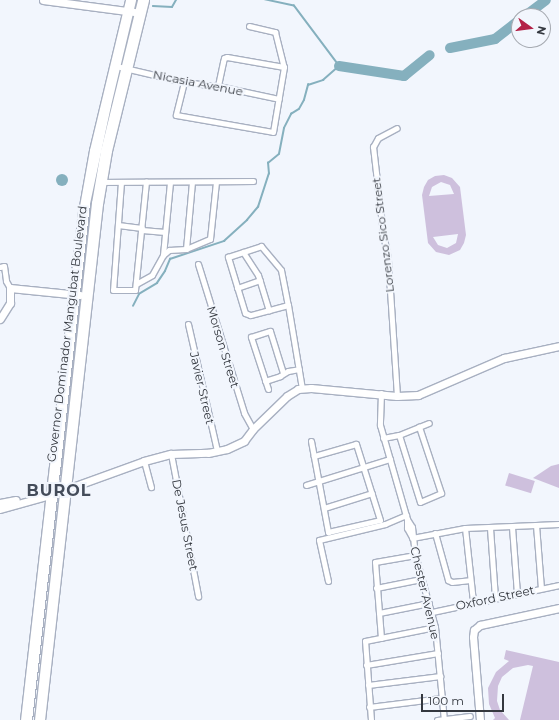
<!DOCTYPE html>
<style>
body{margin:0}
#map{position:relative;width:559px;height:720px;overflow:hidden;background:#f2f6fd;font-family:Montserrat,sans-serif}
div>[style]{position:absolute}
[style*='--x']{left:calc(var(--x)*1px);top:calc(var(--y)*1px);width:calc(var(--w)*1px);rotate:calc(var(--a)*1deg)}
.green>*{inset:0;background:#cec0dd;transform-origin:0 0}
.water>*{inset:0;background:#85b0be}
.round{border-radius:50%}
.stream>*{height:1.5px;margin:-0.75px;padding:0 0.75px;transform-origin:0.75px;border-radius:0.75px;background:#85b0be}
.river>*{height:10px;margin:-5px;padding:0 5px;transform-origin:5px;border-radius:5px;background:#85b0be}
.roads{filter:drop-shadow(1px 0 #a8b0c1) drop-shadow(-1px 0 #a8b0c1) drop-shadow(0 1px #a8b0c1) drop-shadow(0 -1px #a8b0c1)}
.street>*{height:5px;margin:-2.5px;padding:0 2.5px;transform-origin:2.5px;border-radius:2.5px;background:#fff}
.secondary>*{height:7px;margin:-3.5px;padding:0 3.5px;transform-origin:3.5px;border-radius:3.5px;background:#fff}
span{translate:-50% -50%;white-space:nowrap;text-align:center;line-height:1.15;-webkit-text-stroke:4px #f2f6fd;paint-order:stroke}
.street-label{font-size:12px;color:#34383f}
.district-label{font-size:16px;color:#444c5a;font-weight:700;letter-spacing:1px}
.north{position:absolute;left:511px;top:8px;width:40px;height:40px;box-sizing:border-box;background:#f2f6fd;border:1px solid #a6aab1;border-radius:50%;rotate:104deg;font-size:11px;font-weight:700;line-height:16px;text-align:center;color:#34383f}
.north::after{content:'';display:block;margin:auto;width:14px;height:18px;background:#b32147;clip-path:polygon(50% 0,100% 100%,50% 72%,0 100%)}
.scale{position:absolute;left:421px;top:694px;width:83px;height:18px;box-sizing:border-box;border:2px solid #34383f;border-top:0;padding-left:5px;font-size:12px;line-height:14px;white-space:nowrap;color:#34383f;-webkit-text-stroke:3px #f2f6fd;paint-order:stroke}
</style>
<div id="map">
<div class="green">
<i style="clip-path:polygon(evenodd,444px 175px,452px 178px,460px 187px,466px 235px,464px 243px,460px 250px,449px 255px,436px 252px,428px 243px,422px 195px,424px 187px,428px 180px,435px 176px,444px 175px,441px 182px,450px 185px,454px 194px,429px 196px,432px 187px,441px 182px,444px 175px,458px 234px,456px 243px,447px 248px,438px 245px,433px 237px,458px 234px)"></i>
<i style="clip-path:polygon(559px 464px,559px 488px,533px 478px,551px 466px)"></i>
<i style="left:509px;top:473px;width:27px;height:13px;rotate:17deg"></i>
<i style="clip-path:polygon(506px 650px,559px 662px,559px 720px,520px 720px,533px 666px,528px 665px,513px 668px,502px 677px,498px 686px,497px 701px,500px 710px,509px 720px,493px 720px,495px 718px,489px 704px,488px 688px,496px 672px,509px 661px,504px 659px)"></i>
</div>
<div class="water">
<i class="round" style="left:56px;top:174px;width:12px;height:12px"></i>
</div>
<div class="stream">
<i style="--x:153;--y:6;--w:19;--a:3"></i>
<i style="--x:172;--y:7;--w:8;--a:-60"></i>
<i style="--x:133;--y:306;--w:13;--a:-63"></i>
<i style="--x:139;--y:294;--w:21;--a:-31"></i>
<i style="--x:157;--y:283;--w:14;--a:-56"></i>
<i style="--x:165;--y:271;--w:13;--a:-67"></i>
<i style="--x:170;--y:259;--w:57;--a:-18.4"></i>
<i style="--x:224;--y:241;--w:31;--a:-42"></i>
<i style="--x:247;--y:220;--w:17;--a:-50"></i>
<i style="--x:258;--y:207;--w:35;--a:-72"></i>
<i style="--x:269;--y:174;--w:11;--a:-95"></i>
<i style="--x:268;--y:163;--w:14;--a:-39"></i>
<i style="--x:279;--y:154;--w:26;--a:-79"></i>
<i style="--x:284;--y:128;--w:16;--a:-63"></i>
<i style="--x:291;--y:114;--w:9;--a:-32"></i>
<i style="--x:299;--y:109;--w:10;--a:-61"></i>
<i style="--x:304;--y:100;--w:16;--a:-75"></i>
<i style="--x:308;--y:85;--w:16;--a:-18"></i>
<i style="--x:323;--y:80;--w:21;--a:-41"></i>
<i style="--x:339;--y:66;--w:75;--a:-126.9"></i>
<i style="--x:294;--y:6;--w:29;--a:-168"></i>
</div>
<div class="river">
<i style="--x:525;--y:16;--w:26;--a:-37"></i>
<i style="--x:450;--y:48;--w:46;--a:-11.3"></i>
<i style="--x:495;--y:39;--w:31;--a:-38"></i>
<i style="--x:339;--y:66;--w:66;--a:8.7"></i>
<i style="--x:404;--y:76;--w:33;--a:-39"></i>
</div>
<div class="roads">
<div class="street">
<i style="--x:249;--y:26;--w:27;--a:13"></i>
<i style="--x:275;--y:32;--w:36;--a:76"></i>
<i style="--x:116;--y:66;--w:70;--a:13.2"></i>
<i style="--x:184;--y:82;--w:34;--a:7"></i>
<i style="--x:218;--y:86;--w:62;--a:12"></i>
<i style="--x:184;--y:82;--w:34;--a:104"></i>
<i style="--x:176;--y:115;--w:98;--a:9.9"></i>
<i style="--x:273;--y:132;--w:66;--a:-80.4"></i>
<i style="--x:284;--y:67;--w:58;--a:-170"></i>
<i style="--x:227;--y:57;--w:3;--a:162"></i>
<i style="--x:224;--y:58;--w:4;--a:104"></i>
<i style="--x:223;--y:62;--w:25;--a:102"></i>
<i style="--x:100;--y:182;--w:153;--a:-0.4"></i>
<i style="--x:121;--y:182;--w:108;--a:94.2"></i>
<i style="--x:113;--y:290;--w:22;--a:0"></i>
<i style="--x:135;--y:290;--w:109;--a:-84.2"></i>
<i style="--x:118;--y:225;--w:24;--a:7"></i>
<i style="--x:142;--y:230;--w:23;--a:5"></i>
<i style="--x:186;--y:249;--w:67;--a:-84.9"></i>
<i style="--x:243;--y:252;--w:27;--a:57"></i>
<i style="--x:258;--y:275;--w:37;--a:73"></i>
<i style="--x:163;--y:255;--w:73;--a:-84.5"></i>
<i style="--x:198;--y:264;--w:156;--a:72.8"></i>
<i style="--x:244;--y:413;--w:18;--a:61"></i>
<i style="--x:0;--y:267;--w:4;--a:-14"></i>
<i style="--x:4;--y:266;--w:15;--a:82"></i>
<i style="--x:6;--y:281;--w:8;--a:60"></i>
<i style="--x:136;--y:284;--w:18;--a:-29"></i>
<i style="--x:152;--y:275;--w:23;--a:-61"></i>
<i style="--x:163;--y:255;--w:8;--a:-40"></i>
<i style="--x:169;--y:250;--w:17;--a:-3"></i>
<i style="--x:186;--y:249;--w:26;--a:-23"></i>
<i style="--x:210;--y:239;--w:57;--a:-84"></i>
<i style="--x:237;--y:288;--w:24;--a:-19"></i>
<i style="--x:288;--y:305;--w:39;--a:165"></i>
<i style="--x:250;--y:315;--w:5;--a:-158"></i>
<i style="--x:245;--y:313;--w:59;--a:-106.9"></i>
<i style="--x:228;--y:257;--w:35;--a:-18"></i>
<i style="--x:261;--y:246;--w:31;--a:50"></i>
<i style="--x:281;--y:270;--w:36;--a:79"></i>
<i style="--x:288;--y:305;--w:85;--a:80.5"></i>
<i style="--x:188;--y:324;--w:130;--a:77.1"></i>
<i style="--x:265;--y:381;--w:16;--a:-18"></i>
<i style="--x:280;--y:376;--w:9;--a:-32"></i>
<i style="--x:288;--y:371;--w:11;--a:-10"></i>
<i style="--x:268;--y:389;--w:55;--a:-108.1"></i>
<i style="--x:251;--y:337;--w:20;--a:-18"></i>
<i style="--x:270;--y:331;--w:44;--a:72.8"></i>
<i style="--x:381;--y:393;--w:32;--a:92"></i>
<i style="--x:380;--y:425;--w:98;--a:74"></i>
<i style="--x:407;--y:519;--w:9;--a:90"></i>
<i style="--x:407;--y:528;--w:10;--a:61"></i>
<i style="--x:397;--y:396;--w:137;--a:-93.8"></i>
<i style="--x:388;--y:259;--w:26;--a:-101"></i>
<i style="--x:383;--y:233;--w:87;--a:-96.6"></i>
<i style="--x:373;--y:147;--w:10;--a:-61"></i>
<i style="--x:378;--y:138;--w:21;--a:-28"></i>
<i style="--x:399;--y:435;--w:70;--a:72.6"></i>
<i style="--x:420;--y:502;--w:23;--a:-23"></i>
<i style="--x:441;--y:493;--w:70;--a:-108.4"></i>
<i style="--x:383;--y:438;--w:16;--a:-11"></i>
<i style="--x:399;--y:435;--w:32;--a:-22"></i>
<i style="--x:311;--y:441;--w:93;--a:79.4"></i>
<i style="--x:328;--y:532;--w:53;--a:-13"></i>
<i style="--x:380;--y:520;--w:80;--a:-107.5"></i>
<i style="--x:356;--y:444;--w:44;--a:164.1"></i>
<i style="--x:171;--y:454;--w:145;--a:79.2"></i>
<i style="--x:144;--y:461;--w:27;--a:75"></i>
<i style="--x:306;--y:485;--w:88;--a:-17.2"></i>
<i style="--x:324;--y:508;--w:50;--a:-17.4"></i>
<i style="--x:407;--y:519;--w:9;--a:58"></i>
<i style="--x:412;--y:527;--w:28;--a:84"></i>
<i style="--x:415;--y:555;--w:75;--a:74.5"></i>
<i style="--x:435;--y:627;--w:93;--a:84.5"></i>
<i style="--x:536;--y:525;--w:63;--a:85.5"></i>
<i style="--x:512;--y:527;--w:66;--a:85.7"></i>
<i style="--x:465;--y:528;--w:74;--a:83.8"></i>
<i style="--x:490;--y:528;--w:70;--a:85.9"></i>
<i style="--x:435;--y:533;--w:49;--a:74.5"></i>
<i style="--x:448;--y:580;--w:4;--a:27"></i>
<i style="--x:452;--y:582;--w:18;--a:-6"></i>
<i style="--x:412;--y:538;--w:54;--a:-10.7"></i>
<i style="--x:465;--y:528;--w:94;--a:-2.4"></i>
<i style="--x:328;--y:581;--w:42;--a:-102.4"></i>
<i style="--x:319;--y:540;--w:68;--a:-13.6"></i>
<i style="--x:385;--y:524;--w:23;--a:-23"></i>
<i style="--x:376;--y:588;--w:46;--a:-11.3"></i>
<i style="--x:432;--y:612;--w:130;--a:-12"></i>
<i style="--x:379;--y:613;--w:51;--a:-11.3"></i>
<i style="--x:381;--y:638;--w:76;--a:-94.5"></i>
<i style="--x:375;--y:562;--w:41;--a:-9.9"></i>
<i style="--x:366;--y:665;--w:73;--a:-9.5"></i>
<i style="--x:368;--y:685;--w:73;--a:-7.1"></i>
<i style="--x:369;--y:707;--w:73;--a:-7.1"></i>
<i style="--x:23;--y:720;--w:511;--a:-83.49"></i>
<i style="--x:81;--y:212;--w:63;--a:-79.9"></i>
<i style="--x:92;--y:150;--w:154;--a:-76.5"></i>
<i style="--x:42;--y:720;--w:519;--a:-83.59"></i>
<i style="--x:100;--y:204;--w:54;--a:-80.4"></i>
<i style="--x:109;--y:151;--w:155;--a:-76.2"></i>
<i style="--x:371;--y:720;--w:79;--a:-94.3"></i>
<i style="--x:365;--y:641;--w:71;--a:-11.3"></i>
<i style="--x:437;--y:720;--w:33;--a:-7"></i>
</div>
<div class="secondary">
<i style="--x:43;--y:0;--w:92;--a:7.5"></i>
<i style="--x:0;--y:319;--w:19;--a:-58"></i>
<i style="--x:10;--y:303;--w:15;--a:-90"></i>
<i style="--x:10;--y:288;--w:70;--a:5.7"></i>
<i style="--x:0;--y:503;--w:16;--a:-11"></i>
<i style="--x:0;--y:509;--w:55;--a:-15.8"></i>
<i style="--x:53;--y:494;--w:97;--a:-19.9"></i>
<i style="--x:144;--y:461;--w:28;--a:-15"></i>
<i style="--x:171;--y:454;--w:37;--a:-2"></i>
<i style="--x:208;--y:453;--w:19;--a:-12"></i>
<i style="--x:227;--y:449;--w:19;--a:-25"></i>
<i style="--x:244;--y:441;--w:15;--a:-53"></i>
<i style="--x:253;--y:429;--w:47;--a:-44.1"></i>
<i style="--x:287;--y:396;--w:13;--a:-32"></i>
<i style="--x:298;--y:389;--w:13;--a:-4"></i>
<i style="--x:311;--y:388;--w:86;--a:5.3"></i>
<i style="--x:397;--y:396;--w:21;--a:-3"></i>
<i style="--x:418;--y:395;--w:94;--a:-23.3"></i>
<i style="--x:504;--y:358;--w:56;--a:-12.3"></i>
<i style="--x:28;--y:720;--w:520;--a:-83.6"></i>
<i style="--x:86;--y:203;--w:100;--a:-77.9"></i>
<i style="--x:107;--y:105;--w:108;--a:-76.6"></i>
<i style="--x:38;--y:720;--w:520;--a:-83.71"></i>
<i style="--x:95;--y:203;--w:53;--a:-80.2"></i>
<i style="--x:104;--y:151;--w:155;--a:-76.2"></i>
<i style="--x:480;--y:720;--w:83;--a:-94.8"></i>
<i style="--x:473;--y:637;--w:7;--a:-82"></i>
<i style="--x:474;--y:630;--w:8;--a:-40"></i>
<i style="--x:480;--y:625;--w:81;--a:-12.1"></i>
</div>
</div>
<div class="street-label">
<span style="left:198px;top:83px;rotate:11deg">Nicasia Avenue</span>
<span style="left:383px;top:235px;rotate:-97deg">Lorenzo Sico Street</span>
<span style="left:67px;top:334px;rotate:-83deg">Governor Dominador Mangubat Boulevard</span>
<span style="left:223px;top:347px;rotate:73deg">Morson Street</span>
<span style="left:202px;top:388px;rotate:77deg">Javier Street</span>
<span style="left:185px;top:525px;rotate:79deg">De Jesus Street</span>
<span style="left:425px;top:593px;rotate:77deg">Chester Avenue</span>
<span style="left:495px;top:598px;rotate:-12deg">Oxford Street</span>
</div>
<div class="district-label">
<span style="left:59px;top:491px">BUROL</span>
</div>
<div class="north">N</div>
<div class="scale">100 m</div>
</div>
